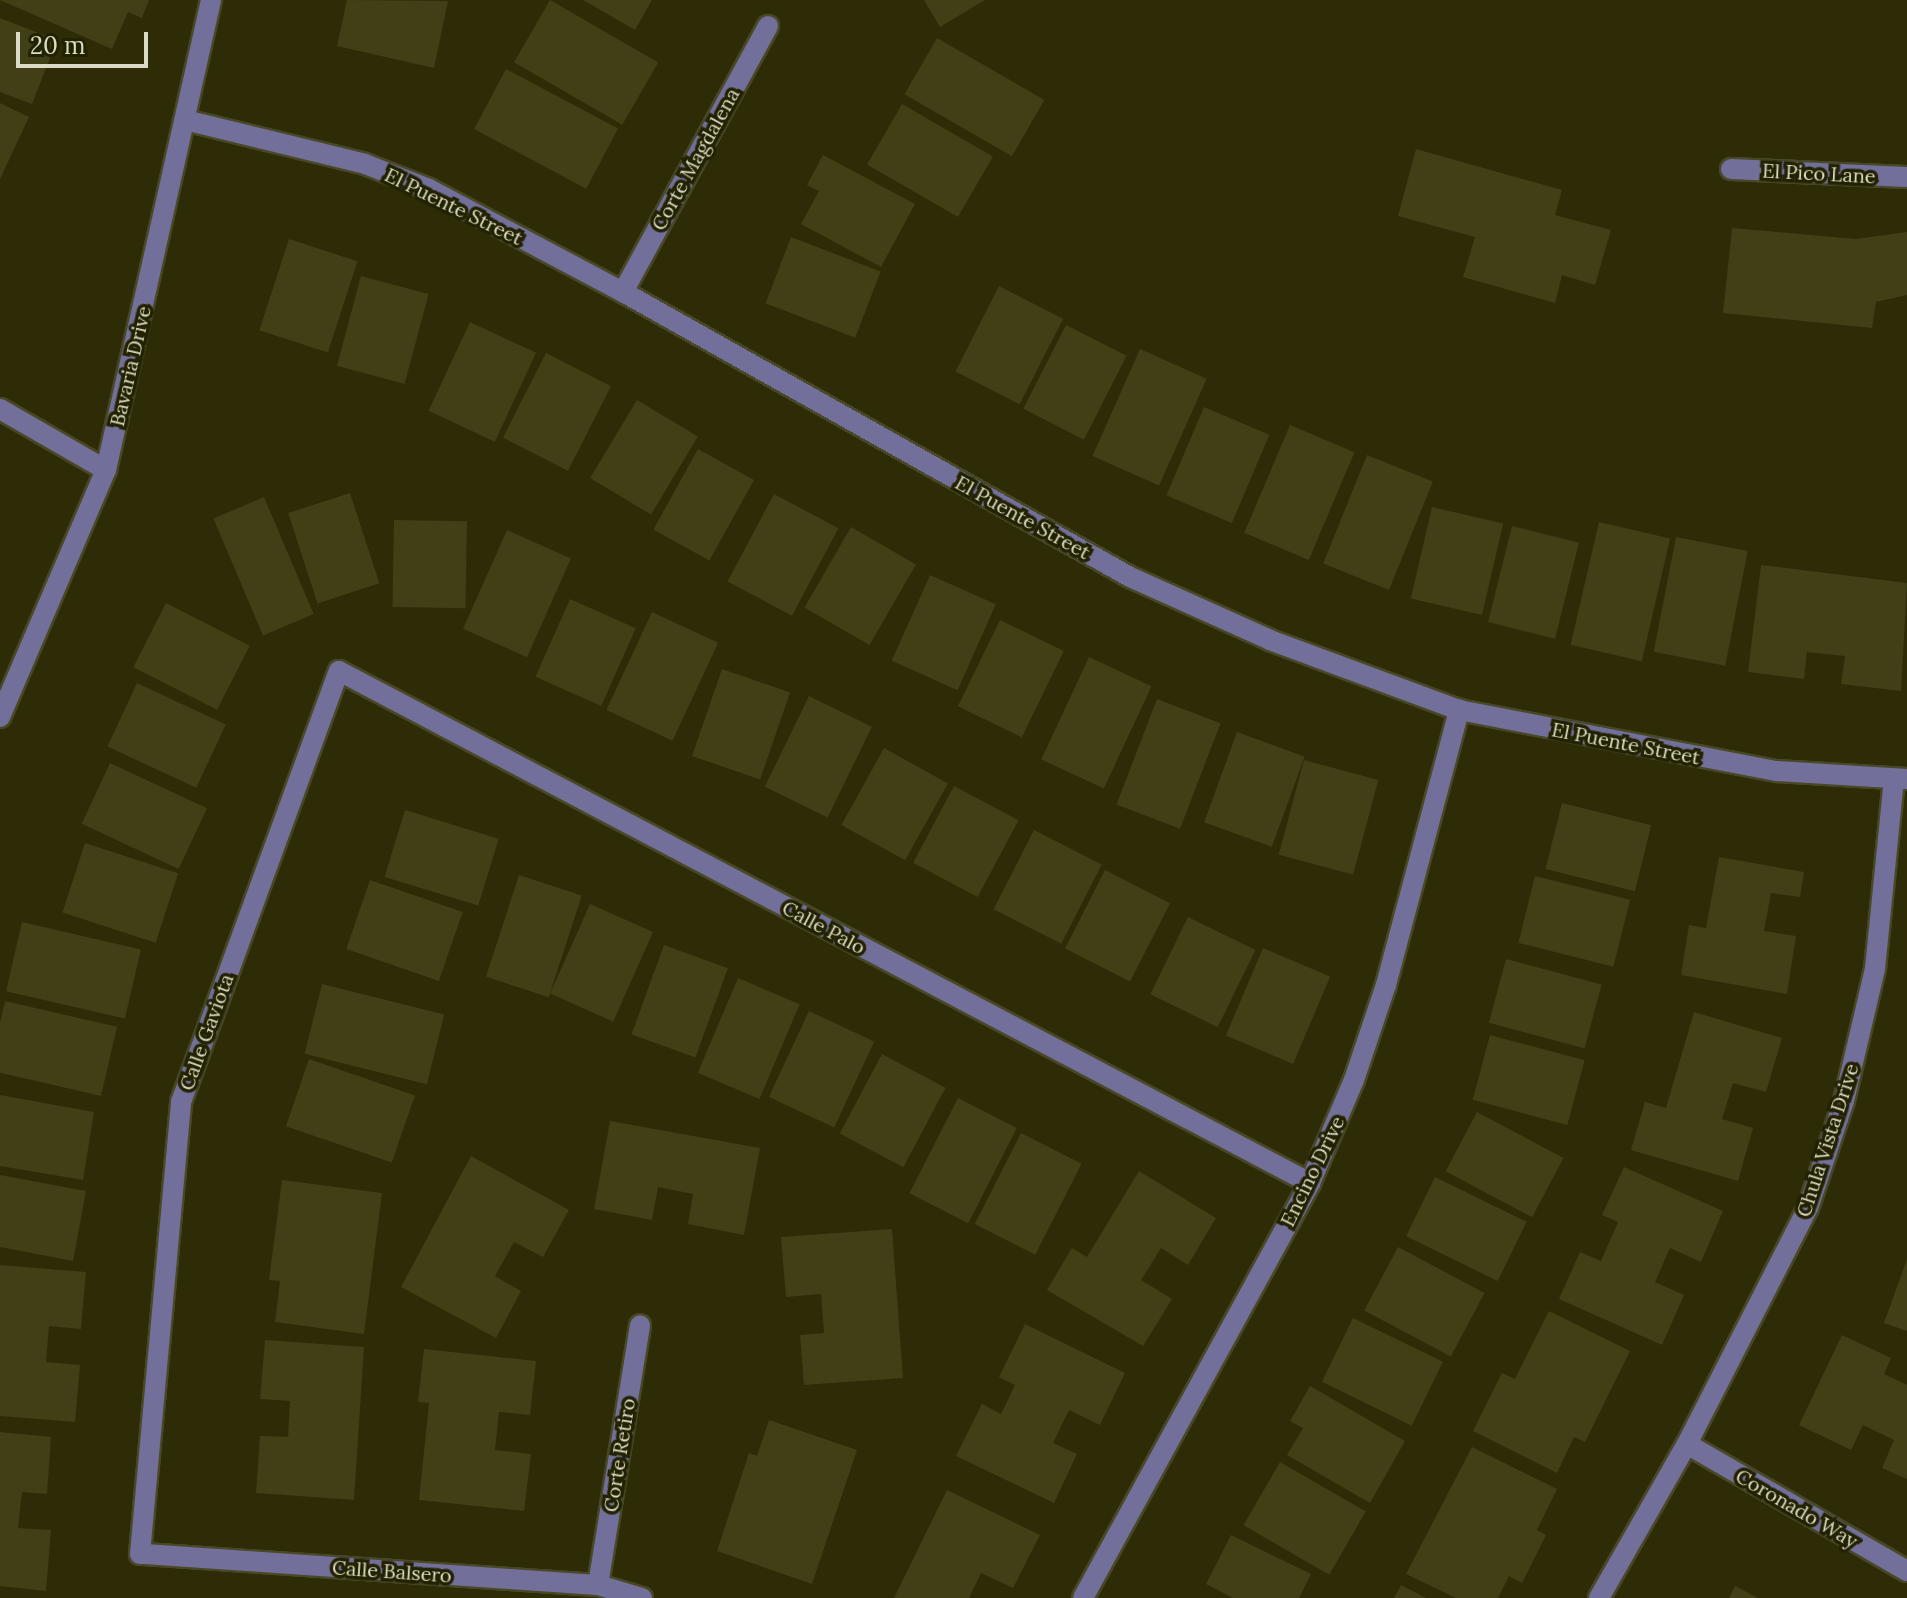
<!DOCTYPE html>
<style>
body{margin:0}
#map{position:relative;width:1907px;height:1598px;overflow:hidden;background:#2d2c07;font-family:Lora,serif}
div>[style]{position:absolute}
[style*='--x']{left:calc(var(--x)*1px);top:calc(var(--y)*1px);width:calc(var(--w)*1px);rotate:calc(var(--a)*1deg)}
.building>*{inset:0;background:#403f16;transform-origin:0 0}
.roads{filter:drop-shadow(2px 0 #494826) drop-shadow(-2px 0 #494826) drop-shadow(0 2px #494826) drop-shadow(0 -2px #494826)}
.minor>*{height:20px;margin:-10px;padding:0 10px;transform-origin:10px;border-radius:10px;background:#736f9b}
span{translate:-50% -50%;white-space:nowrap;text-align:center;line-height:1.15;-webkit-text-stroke:7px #232200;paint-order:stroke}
.street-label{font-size:20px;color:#dadac6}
.scale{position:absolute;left:16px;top:32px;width:132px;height:36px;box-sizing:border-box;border:4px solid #dadac6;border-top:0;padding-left:10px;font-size:24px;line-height:28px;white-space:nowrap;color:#dadac6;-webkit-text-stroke:6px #232200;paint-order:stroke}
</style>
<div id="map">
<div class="building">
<i style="clip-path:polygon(0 0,149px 0,142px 18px,128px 12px,112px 49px)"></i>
<i style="clip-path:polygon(347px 0,448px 1px,434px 68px,337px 46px)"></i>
<i style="left:550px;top:0;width:125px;height:72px;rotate:30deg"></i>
<i style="clip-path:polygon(583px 0,652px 0,635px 30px)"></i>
<i style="clip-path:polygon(924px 0,985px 0,940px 27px)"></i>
<i style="clip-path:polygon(0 18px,57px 40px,32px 104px,0 92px)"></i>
<i style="left:937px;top:38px;width:124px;height:65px;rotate:30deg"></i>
<i style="left:506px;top:69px;width:127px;height:68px;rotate:28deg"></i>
<i style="clip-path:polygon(0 103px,29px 117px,0 179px)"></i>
<i style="left:902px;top:104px;width:105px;height:70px;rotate:30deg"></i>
<i style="clip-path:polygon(1416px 149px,1562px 190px,1555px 215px,1611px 230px,1595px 285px,1562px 275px,1555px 303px,1463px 277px,1475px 237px,1398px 216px)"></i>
<i style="clip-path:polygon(823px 155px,915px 204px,881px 267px,801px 224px,819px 191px,807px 185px)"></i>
<i style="clip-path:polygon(1732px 228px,1856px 239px,1907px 232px,1907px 295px,1876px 302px,1872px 328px,1723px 313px)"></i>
<i style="left:791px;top:237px;width:96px;height:71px;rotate:21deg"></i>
<i style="left:289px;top:239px;width:72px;height:96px;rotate:18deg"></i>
<i style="left:361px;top:276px;width:70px;height:93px;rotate:15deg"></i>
<i style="left:999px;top:286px;width:72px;height:96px;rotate:27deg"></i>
<i style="left:470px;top:322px;width:73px;height:98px;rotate:25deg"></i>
<i style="left:1066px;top:325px;width:68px;height:94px;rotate:27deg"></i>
<i style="left:1140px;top:349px;width:73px;height:117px;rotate:24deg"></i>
<i style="left:546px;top:353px;width:73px;height:95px;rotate:27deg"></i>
<i style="left:637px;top:400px;width:71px;height:91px;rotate:31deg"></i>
<i style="left:1204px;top:407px;width:71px;height:96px;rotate:23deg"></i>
<i style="left:1290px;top:425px;width:70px;height:117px;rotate:23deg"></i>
<i style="left:698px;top:449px;width:64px;height:92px;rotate:29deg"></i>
<i style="left:1367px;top:455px;width:71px;height:117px;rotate:22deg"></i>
<i style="left:350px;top:493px;width:95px;height:65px;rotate:72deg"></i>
<i style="left:774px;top:494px;width:73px;height:99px;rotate:28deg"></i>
<i style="left:264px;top:497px;width:127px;height:55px;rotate:67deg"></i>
<i style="left:1432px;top:507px;width:73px;height:94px;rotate:13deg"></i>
<i style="left:394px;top:520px;width:73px;height:87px;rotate:1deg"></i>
<i style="left:1599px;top:522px;width:73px;height:126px;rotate:13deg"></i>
<i style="left:1512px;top:526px;width:69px;height:99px;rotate:14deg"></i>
<i style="left:851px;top:527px;width:75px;height:93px;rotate:30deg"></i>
<i style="left:507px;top:530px;width:70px;height:108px;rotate:24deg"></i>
<i style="left:1676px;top:537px;width:73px;height:117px;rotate:11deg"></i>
<i style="clip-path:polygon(1761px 565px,1907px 583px,1901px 691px,1841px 684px,1845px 656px,1807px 652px,1804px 679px,1748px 672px)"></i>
<i style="left:930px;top:575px;width:72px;height:94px;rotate:24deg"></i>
<i style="left:570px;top:599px;width:72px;height:85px;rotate:24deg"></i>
<i style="left:166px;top:603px;width:94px;height:72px;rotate:27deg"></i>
<i style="left:652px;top:612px;width:73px;height:108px;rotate:25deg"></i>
<i style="left:1000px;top:620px;width:71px;height:96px;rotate:26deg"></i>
<i style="left:1089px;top:657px;width:69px;height:113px;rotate:25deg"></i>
<i style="left:722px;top:669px;width:72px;height:92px;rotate:19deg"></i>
<i style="left:137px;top:683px;width:98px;height:70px;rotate:25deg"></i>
<i style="left:809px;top:696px;width:70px;height:101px;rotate:26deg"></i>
<i style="left:1157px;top:699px;width:68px;height:113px;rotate:21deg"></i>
<i style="left:1237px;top:732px;width:72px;height:96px;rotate:20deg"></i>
<i style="left:884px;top:748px;width:73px;height:88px;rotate:29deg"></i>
<i style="left:1304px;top:760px;width:77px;height:98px;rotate:15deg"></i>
<i style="left:110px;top:763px;width:107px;height:67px;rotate:25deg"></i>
<i style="left:954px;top:786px;width:73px;height:87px;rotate:28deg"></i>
<i style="left:1562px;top:803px;width:92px;height:68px;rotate:14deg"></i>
<i style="left:405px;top:810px;width:98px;height:70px;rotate:17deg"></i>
<i style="left:1034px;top:830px;width:76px;height:89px;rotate:27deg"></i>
<i style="left:85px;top:843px;width:98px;height:73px;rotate:18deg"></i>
<i style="clip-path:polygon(1719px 857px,1804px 872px,1800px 897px,1771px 893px,1764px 931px,1796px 936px,1787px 994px,1681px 975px,1689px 925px,1706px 928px)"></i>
<i style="left:1105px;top:870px;width:73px;height:88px;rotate:27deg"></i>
<i style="left:519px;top:875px;width:66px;height:107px;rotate:18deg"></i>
<i style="left:1535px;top:876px;width:98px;height:69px;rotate:14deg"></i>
<i style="left:370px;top:880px;width:98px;height:73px;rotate:19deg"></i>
<i style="left:590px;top:904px;width:69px;height:98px;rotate:24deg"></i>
<i style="left:1188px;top:917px;width:75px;height:86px;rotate:26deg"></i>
<i style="left:22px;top:922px;width:122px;height:71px;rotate:13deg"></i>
<i style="left:664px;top:945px;width:68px;height:95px;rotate:20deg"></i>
<i style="left:1263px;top:948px;width:73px;height:95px;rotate:23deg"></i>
<i style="left:1506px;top:959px;width:99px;height:66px;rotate:15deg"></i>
<i style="left:738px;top:978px;width:67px;height:103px;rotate:23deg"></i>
<i style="left:322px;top:984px;width:126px;height:72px;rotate:14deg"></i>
<i style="left:5px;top:1001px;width:115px;height:71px;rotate:13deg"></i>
<i style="left:809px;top:1011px;width:72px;height:95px;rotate:25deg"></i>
<i style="clip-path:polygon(1694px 1012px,1782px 1038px,1766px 1092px,1733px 1083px,1722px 1119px,1753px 1128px,1738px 1181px,1631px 1150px,1645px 1102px,1666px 1108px)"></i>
<i style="left:1490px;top:1035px;width:98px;height:67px;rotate:15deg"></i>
<i style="left:882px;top:1054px;width:72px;height:90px;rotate:28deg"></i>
<i style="left:309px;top:1059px;width:112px;height:71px;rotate:19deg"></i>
<i style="clip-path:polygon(0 1095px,94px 1112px,83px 1180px,0 1166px)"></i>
<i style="left:958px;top:1098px;width:66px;height:107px;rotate:27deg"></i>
<i style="left:1477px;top:1112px;width:98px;height:67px;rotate:28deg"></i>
<i style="clip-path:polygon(610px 1121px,760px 1148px,744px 1235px,688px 1224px,693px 1194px,658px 1187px,652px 1220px,594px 1209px)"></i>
<i style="left:1021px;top:1133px;width:68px;height:102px;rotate:27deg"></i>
<i style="clip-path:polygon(471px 1156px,569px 1210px,543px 1257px,514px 1242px,495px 1276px,521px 1291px,496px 1338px,401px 1287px)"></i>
<i style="clip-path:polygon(1624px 1167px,1723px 1211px,1701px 1262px,1670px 1248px,1655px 1282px,1684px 1295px,1662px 1345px,1559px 1299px,1580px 1252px,1601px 1261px,1618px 1222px,1602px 1215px)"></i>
<i style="clip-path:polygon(1139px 1171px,1216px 1218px,1188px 1265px,1161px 1248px,1141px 1280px,1172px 1299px,1143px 1346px,1047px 1290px,1072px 1248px,1087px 1257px)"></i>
<i style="clip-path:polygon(0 1175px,86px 1191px,73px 1261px,0 1247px)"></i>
<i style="left:1435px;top:1177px;width:102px;height:66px;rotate:26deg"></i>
<i style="clip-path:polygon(282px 1180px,382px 1193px,364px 1334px,275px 1322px,280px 1281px,269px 1280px)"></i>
<i style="clip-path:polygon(892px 1229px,903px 1378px,804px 1385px,800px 1335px,824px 1333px,821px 1294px,786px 1297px,781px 1237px)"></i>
<i style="left:1398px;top:1247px;width:98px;height:72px;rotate:28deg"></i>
<i style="clip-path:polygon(1907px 1259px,1907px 1331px,1884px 1323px)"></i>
<i style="clip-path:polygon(0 1265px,86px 1272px,81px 1329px,49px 1326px,46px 1362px,80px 1365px,75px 1422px,0 1416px)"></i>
<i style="clip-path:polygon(1549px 1311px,1630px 1351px,1585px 1442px,1574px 1437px,1557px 1473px,1473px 1431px,1502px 1373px,1515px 1379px)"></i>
<i style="left:1353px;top:1318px;width:100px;height:71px;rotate:26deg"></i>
<i style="clip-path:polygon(1025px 1324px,1125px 1373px,1100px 1425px,1069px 1410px,1053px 1443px,1077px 1454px,1054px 1503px,956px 1456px,982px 1404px,1001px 1414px,1015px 1385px,999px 1377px)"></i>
<i style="clip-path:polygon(1842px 1335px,1891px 1358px,1884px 1374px,1907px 1385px,1907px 1479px,1882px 1468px,1894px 1440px,1863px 1425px,1851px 1450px,1799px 1425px)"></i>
<i style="clip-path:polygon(265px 1340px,364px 1347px,354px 1500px,256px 1493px,260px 1436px,288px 1437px,290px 1401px,260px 1399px)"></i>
<i style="clip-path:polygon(424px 1349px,536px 1361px,530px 1415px,499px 1412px,495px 1450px,531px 1454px,524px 1511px,419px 1500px,429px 1403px,418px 1402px)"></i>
<i style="clip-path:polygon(1310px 1386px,1405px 1441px,1370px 1503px,1287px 1455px,1303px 1428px,1290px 1421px)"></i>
<i style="clip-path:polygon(769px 1420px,857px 1450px,812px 1584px,717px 1551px,749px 1453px,757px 1456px)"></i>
<i style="clip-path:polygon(0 1432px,51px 1437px,47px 1494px,22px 1492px,18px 1528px,51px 1530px,46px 1591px,0 1586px)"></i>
<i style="clip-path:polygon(1472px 1447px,1557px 1489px,1537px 1530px,1546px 1535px,1522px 1583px,1509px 1576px,1498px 1598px,1456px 1598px,1406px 1574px)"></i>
<i style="left:1280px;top:1462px;width:99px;height:73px;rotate:30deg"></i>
<i style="clip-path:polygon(947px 1490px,1040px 1535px,1013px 1588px,981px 1573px,969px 1598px,894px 1598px)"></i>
<i style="clip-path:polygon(1231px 1535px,1311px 1574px,1299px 1598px,1233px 1598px,1206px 1584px)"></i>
<i style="clip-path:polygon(1401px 1585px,1426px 1598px,1394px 1598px)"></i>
<i style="clip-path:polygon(1735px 1586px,1758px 1598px,1729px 1598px)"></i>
</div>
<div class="roads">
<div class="minor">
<i style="--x:185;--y:120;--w:185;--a:13.7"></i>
<i style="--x:365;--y:164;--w:69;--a:21.3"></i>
<i style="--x:429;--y:189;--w:220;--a:28"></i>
<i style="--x:623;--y:292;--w:582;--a:29.34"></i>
<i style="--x:1130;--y:577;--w:154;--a:24.2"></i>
<i style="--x:1270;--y:640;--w:202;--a:20.3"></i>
<i style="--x:1459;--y:710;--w:324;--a:10.9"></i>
<i style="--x:1777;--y:771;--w:130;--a:3.5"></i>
<i style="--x:1731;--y:169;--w:176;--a:2.6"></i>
<i style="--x:623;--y:292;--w:303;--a:-61.4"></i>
<i style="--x:0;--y:409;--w:122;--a:29.9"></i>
<i style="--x:0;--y:717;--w:269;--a:-66.8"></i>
<i style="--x:106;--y:470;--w:482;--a:-77.4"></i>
<i style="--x:1687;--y:1444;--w:254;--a:30"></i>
<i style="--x:598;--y:1585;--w:263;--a:-80.8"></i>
<i style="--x:642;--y:1598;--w:46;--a:-163.5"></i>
<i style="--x:598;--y:1585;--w:459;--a:-176.1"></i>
<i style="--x:140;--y:1554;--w:454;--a:-84.8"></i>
<i style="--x:181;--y:1102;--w:459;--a:-69.9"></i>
<i style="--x:339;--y:671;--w:1098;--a:27.8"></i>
<i style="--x:1083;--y:1598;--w:473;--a:-61.3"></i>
<i style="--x:1310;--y:1183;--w:112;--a:-66.9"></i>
<i style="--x:1354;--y:1080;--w:100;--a:-71.4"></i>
<i style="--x:1386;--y:985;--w:285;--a:-75.1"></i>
<i style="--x:1599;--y:1598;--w:177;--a:-60.3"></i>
<i style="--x:1687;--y:1444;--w:265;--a:-62.9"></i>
<i style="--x:1808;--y:1208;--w:113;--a:-71.4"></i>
<i style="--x:1844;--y:1101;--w:136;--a:-76.8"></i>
<i style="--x:1875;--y:969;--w:191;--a:-84.3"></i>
</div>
</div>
<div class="street-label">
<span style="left:695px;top:159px;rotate:-61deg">Corte Magdalena</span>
<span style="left:1819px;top:173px;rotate:3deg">El Pico Lane</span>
<span style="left:454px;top:206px;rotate:26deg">El Puente Street</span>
<span style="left:130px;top:366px;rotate:-77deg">Bavaria Drive</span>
<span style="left:1023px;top:517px;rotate:29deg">El Puente Street</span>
<span style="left:1626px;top:743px;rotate:11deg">El Puente Street</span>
<span style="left:824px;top:927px;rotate:28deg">Calle Palo</span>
<span style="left:206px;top:1032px;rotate:-70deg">Calle Gaviota</span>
<span style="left:1827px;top:1140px;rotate:-72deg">Chula Vista Drive</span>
<span style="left:1312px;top:1171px;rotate:-64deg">Encino Drive</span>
<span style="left:619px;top:1455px;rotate:-81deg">Corte Retiro</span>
<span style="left:1797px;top:1508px;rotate:30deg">Coronado Way</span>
<span style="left:392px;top:1571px;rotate:4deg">Calle Balsero</span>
</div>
<div class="scale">20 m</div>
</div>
